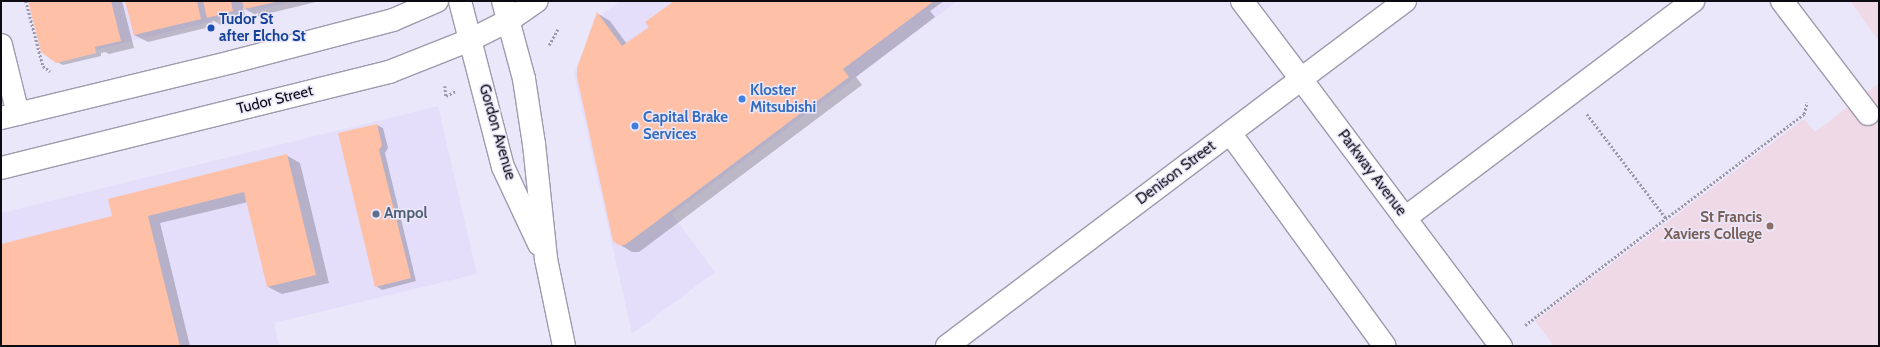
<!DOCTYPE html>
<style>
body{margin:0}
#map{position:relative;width:1880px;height:347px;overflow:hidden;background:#ebe7fb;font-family:Cabin,sans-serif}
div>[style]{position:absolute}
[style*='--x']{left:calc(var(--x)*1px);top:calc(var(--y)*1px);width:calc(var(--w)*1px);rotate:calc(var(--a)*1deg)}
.built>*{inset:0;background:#e4defa}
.education>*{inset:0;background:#efd9e6}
.shadow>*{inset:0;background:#0003}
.building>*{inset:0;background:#fec0a6}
.path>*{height:2.5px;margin-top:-1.25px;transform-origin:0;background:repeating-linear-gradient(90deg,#9b98a7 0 2px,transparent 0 4px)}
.roads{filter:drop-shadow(1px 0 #9e9aad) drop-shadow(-1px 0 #9e9aad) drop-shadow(0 1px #9e9aad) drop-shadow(0 -1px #9e9aad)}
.minor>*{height:22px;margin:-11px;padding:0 11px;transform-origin:11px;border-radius:11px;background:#fff}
.major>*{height:22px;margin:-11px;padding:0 11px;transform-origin:11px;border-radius:11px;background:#fff}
.dots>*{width:11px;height:11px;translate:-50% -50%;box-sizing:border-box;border:2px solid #ebe7fb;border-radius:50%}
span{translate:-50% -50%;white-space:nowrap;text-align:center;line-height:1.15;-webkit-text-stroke:3px #ebe7fb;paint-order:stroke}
.transit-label{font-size:15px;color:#164399;font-weight:700}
.left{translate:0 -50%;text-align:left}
.shop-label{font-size:15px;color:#366cbe;font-weight:700}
.street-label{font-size:15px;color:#0c0b11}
.service-label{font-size:15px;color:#4e5e75;font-weight:700}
.education-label{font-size:15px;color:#785e54;font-weight:700}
.right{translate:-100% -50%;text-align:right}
.frame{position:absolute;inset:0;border:2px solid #0c0b11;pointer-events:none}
</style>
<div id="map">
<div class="built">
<i style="clip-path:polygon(35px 1px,295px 1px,50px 61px)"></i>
<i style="clip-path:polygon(620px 1px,958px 1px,672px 214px,715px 272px,632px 334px,574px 74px,597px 18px)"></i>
<i style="clip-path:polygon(438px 106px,477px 274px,274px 323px,279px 346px,1px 346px,1px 213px)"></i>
</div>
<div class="education">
<i style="clip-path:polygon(1850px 1px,1879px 1px,1879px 41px)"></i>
<i style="clip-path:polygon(1879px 83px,1879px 346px,1554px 346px,1535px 321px,1804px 119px,1815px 132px)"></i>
</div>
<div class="shadow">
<i style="clip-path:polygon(29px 1px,122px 1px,134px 48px,109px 54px,105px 52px,101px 53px,101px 56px,63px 65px,57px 62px)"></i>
<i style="clip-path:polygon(126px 1px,320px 1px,258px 16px,243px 8px,246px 19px,221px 25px,212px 20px,214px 26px,148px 42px,134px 35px)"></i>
<i style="clip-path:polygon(676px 1px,944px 1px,930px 11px,935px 17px,856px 77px,862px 85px,639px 252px,632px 252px,619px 244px,597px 13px,610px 21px,627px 44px,650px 27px)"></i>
<i style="clip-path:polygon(377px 125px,383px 128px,388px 148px,385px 153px,416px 281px,382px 290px,376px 286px)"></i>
<i style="clip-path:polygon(286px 155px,300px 163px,329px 283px,282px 294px,268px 287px,248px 202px,160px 223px,190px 346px,1px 346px,1px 245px,113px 217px)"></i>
</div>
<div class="building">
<i style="clip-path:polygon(28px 1px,111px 1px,121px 41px,95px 47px,96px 53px,56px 63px,41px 52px)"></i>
<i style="clip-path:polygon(125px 1px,197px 1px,201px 19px,134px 35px)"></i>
<i style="clip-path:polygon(203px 1px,231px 1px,233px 11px,207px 18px)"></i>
<i style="clip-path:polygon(242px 1px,276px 1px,276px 2px,244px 9px)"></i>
<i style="clip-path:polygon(674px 1px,934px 1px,843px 69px,849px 77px,625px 245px,618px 245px,613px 241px,577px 77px,577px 68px,597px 12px,622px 46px,649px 27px,645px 22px)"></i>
<i style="clip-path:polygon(377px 124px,382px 145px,379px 150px,411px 278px,375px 287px,338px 133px)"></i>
<i style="clip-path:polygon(287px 154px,316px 275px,267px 287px,244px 192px,148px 216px,180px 346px,1px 346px,1px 244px,112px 216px,108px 199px)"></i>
</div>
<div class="path">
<i style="--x:26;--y:1;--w:67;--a:75.3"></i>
<i style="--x:43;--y:66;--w:9;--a:36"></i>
<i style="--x:549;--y:45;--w:18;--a:-61"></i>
<i style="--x:445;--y:86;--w:10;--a:84"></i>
<i style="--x:446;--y:96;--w:11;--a:-27"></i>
<i style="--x:1587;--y:114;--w:131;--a:52.8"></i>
<i style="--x:1525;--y:325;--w:350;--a:-37.1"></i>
<i style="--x:1804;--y:114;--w:12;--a:-76"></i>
</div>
<div class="roads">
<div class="minor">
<i style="--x:1242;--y:1;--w:98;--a:52.9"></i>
<i style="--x:1301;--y:79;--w:130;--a:-36.9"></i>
<i style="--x:1782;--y:1;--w:142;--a:52.7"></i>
<i style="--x:1;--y:45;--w:71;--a:76.2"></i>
<i style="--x:1405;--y:218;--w:361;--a:-37"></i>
</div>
<div class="major">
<i style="--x:460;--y:1;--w:171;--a:75.5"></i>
<i style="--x:503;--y:167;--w:85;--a:64.9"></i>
<i style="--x:503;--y:1;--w:81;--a:74.9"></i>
<i style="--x:524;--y:79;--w:66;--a:81.3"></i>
<i style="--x:534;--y:144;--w:116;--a:84"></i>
<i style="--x:546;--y:259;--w:89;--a:78.3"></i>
<i style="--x:1;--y:118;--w:238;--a:-13.6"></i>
<i style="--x:232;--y:62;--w:166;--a:-14.6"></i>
<i style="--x:393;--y:20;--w:48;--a:-23.4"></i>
<i style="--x:1230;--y:133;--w:263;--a:54"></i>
<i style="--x:1;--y:168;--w:400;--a:-13.9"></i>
<i style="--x:389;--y:72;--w:87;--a:-21.6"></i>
<i style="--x:470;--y:40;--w:42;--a:-26.6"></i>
<i style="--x:508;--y:21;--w:35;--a:-35"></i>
<i style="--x:947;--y:346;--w:443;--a:-37"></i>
<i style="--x:1301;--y:79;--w:334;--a:53.2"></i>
</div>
</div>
<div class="dots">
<i style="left:211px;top:28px;background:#1a4fb4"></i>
<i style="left:742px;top:99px;background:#3f7fe0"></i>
<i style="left:635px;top:126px;background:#3f7fe0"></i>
<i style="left:376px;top:214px;background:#5c6f8a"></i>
<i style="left:1770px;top:226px;background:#8d6e63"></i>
</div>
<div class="transit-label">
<span class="left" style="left:219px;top:28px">Tudor St<br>after Elcho St</span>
</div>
<div class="shop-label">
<span class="left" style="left:750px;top:99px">Kloster<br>Mitsubishi</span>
<span class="left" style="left:643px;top:126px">Capital Brake<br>Services</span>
</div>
<div class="street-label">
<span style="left:275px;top:100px;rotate:-14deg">Tudor Street</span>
<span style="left:497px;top:132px;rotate:74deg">Gordon Avenue</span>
<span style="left:1176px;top:173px;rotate:-37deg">Denison Street</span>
<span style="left:1372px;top:173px;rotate:53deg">Parkway Avenue</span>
</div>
<div class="service-label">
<span class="left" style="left:384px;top:214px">Ampol</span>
</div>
<div class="education-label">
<span class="right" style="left:1762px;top:226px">St Francis<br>Xaviers College</span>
</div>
<div class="frame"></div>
</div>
